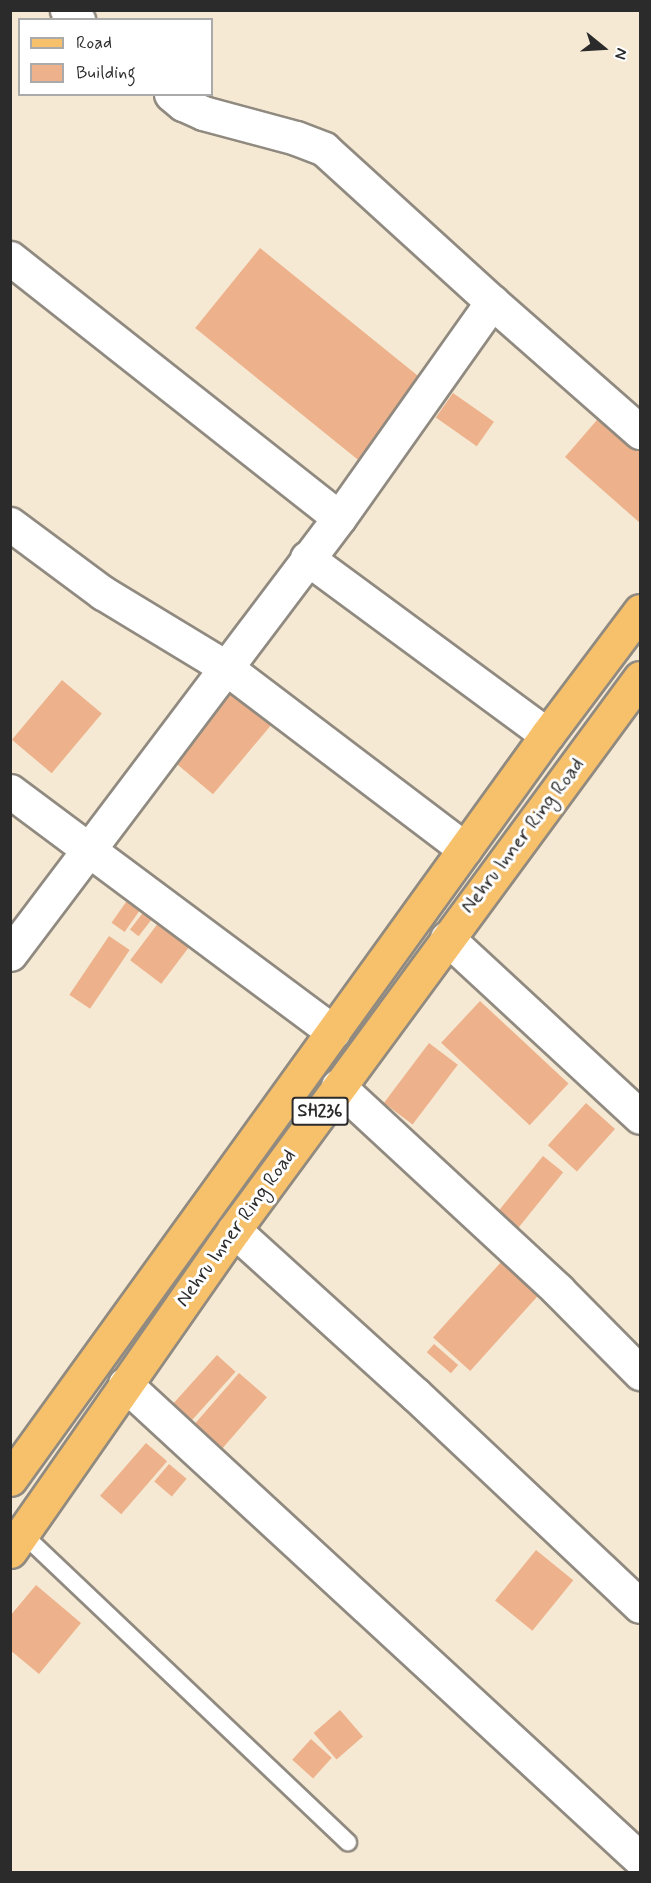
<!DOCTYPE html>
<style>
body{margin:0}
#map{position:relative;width:651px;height:1883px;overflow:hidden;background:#f6e9d4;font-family:Mynerve,sans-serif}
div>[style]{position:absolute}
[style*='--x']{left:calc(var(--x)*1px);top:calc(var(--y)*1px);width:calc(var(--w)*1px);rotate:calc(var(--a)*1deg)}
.building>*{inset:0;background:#edb28b;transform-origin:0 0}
.roads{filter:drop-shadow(2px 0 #908a80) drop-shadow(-2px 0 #908a80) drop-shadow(0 2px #908a80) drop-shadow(0 -2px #908a80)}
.service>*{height:16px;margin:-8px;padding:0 8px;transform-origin:8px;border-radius:8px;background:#fff}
.minor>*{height:33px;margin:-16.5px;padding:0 16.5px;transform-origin:16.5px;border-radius:16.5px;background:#fff}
.primary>*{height:33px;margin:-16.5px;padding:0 16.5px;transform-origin:16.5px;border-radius:16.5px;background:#f7c06b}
span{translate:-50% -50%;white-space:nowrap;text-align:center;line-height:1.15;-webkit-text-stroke:6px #fff;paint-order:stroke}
.shield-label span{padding:2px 4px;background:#fff;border:2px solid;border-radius:4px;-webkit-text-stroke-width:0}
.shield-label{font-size:18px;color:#2b2b2b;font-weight:700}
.street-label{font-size:20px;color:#2b2b2b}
.frame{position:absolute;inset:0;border:12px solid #2b2b2b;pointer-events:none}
.legend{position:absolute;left:18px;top:18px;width:195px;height:78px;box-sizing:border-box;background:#fff;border:2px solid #aaa;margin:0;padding:8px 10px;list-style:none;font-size:18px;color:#2b2b2b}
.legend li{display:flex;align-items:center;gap:12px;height:30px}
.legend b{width:30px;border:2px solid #aaa}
.north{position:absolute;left:573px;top:18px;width:60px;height:60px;-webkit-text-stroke:4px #fff;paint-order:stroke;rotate:108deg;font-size:16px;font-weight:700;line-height:24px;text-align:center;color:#2b2b2b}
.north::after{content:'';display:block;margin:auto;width:21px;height:27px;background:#2b2b2b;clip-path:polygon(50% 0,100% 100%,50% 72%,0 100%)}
</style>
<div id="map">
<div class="building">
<i style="left:260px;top:248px;width:213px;height:103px;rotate:39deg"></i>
<i style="left:453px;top:393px;width:50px;height:30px;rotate:35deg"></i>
<i style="clip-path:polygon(603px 413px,640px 445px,640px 523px,565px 457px)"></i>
<i style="left:62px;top:680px;width:52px;height:78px;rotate:40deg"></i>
<i style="left:235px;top:681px;width:56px;height:101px;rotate:40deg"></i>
<i style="left:131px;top:895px;width:16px;height:34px;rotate:35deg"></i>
<i style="left:149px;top:905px;width:11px;height:31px;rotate:38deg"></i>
<i style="left:159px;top:922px;width:39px;height:48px;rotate:37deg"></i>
<i style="left:109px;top:936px;width:25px;height:71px;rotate:34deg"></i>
<i style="left:480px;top:1001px;width:121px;height:57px;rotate:43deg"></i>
<i style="left:429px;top:1043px;width:36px;height:75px;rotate:37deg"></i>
<i style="left:586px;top:1103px;width:39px;height:57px;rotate:42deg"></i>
<i style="left:543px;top:1156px;width:26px;height:75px;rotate:39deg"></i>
<i style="left:502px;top:1261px;width:50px;height:103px;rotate:42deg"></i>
<i style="left:434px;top:1344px;width:32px;height:11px;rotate:41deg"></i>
<i style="left:217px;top:1355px;width:25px;height:72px;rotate:42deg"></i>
<i style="left:239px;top:1373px;width:37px;height:70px;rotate:41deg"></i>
<i style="left:146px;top:1443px;width:28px;height:70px;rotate:41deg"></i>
<i style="left:169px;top:1464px;width:23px;height:23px;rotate:40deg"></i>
<i style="left:536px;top:1550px;width:48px;height:65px;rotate:39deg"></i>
<i style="clip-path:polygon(36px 1585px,81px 1623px,39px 1674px,10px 1650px,10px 1616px)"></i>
<i style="left:340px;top:1710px;width:35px;height:35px;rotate:49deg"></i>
<i style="left:311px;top:1739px;width:28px;height:28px;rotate:42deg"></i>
</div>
<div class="roads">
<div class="service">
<i style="--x:23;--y:1534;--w:448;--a:43.5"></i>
</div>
<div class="minor">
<i style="--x:67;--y:10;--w:15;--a:42"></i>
<i style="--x:171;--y:94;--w:16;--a:40"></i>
<i style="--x:183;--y:104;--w:22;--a:24"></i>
<i style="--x:203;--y:113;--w:96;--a:15"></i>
<i style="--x:296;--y:138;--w:30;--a:21"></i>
<i style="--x:324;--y:149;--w:227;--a:42.3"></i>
<i style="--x:10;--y:258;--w:419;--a:38.3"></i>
<i style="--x:10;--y:524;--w:116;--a:36.6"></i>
<i style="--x:103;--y:593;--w:143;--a:31.2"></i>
<i style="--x:225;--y:667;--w:301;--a:37.2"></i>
<i style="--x:307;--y:558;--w:298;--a:36.4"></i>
<i style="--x:10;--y:791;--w:403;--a:36.7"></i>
<i style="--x:447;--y:938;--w:263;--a:42.8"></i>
<i style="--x:10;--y:954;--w:546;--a:-52.96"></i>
<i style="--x:339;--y:518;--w:265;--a:-54.7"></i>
<i style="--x:492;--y:302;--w:197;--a:41.3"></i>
<i style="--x:338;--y:1086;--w:300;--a:42.8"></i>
<i style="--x:558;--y:1290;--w:117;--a:45.3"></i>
<i style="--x:234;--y:1230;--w:244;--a:42.2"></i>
<i style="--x:415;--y:1394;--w:309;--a:43.3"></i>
<i style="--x:125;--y:1384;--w:701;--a:42.69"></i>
</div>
<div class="primary">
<i style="--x:10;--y:1479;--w:918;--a:-54.18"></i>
<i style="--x:547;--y:735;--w:155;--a:-53.1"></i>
<i style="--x:10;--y:1551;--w:391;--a:-55.1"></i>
<i style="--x:234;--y:1230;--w:685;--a:-53.67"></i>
</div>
</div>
<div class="shield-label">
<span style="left:320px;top:1111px">SH236</span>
</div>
<div class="street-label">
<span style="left:523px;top:836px;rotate:-53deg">Nehru Inner Ring Road</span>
<span style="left:236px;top:1228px;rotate:-54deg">Nehru Inner Ring Road</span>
</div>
<div class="frame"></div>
<ul class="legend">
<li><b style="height:8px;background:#f7c06b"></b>Road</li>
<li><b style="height:16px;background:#edb28b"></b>Building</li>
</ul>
<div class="north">N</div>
</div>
